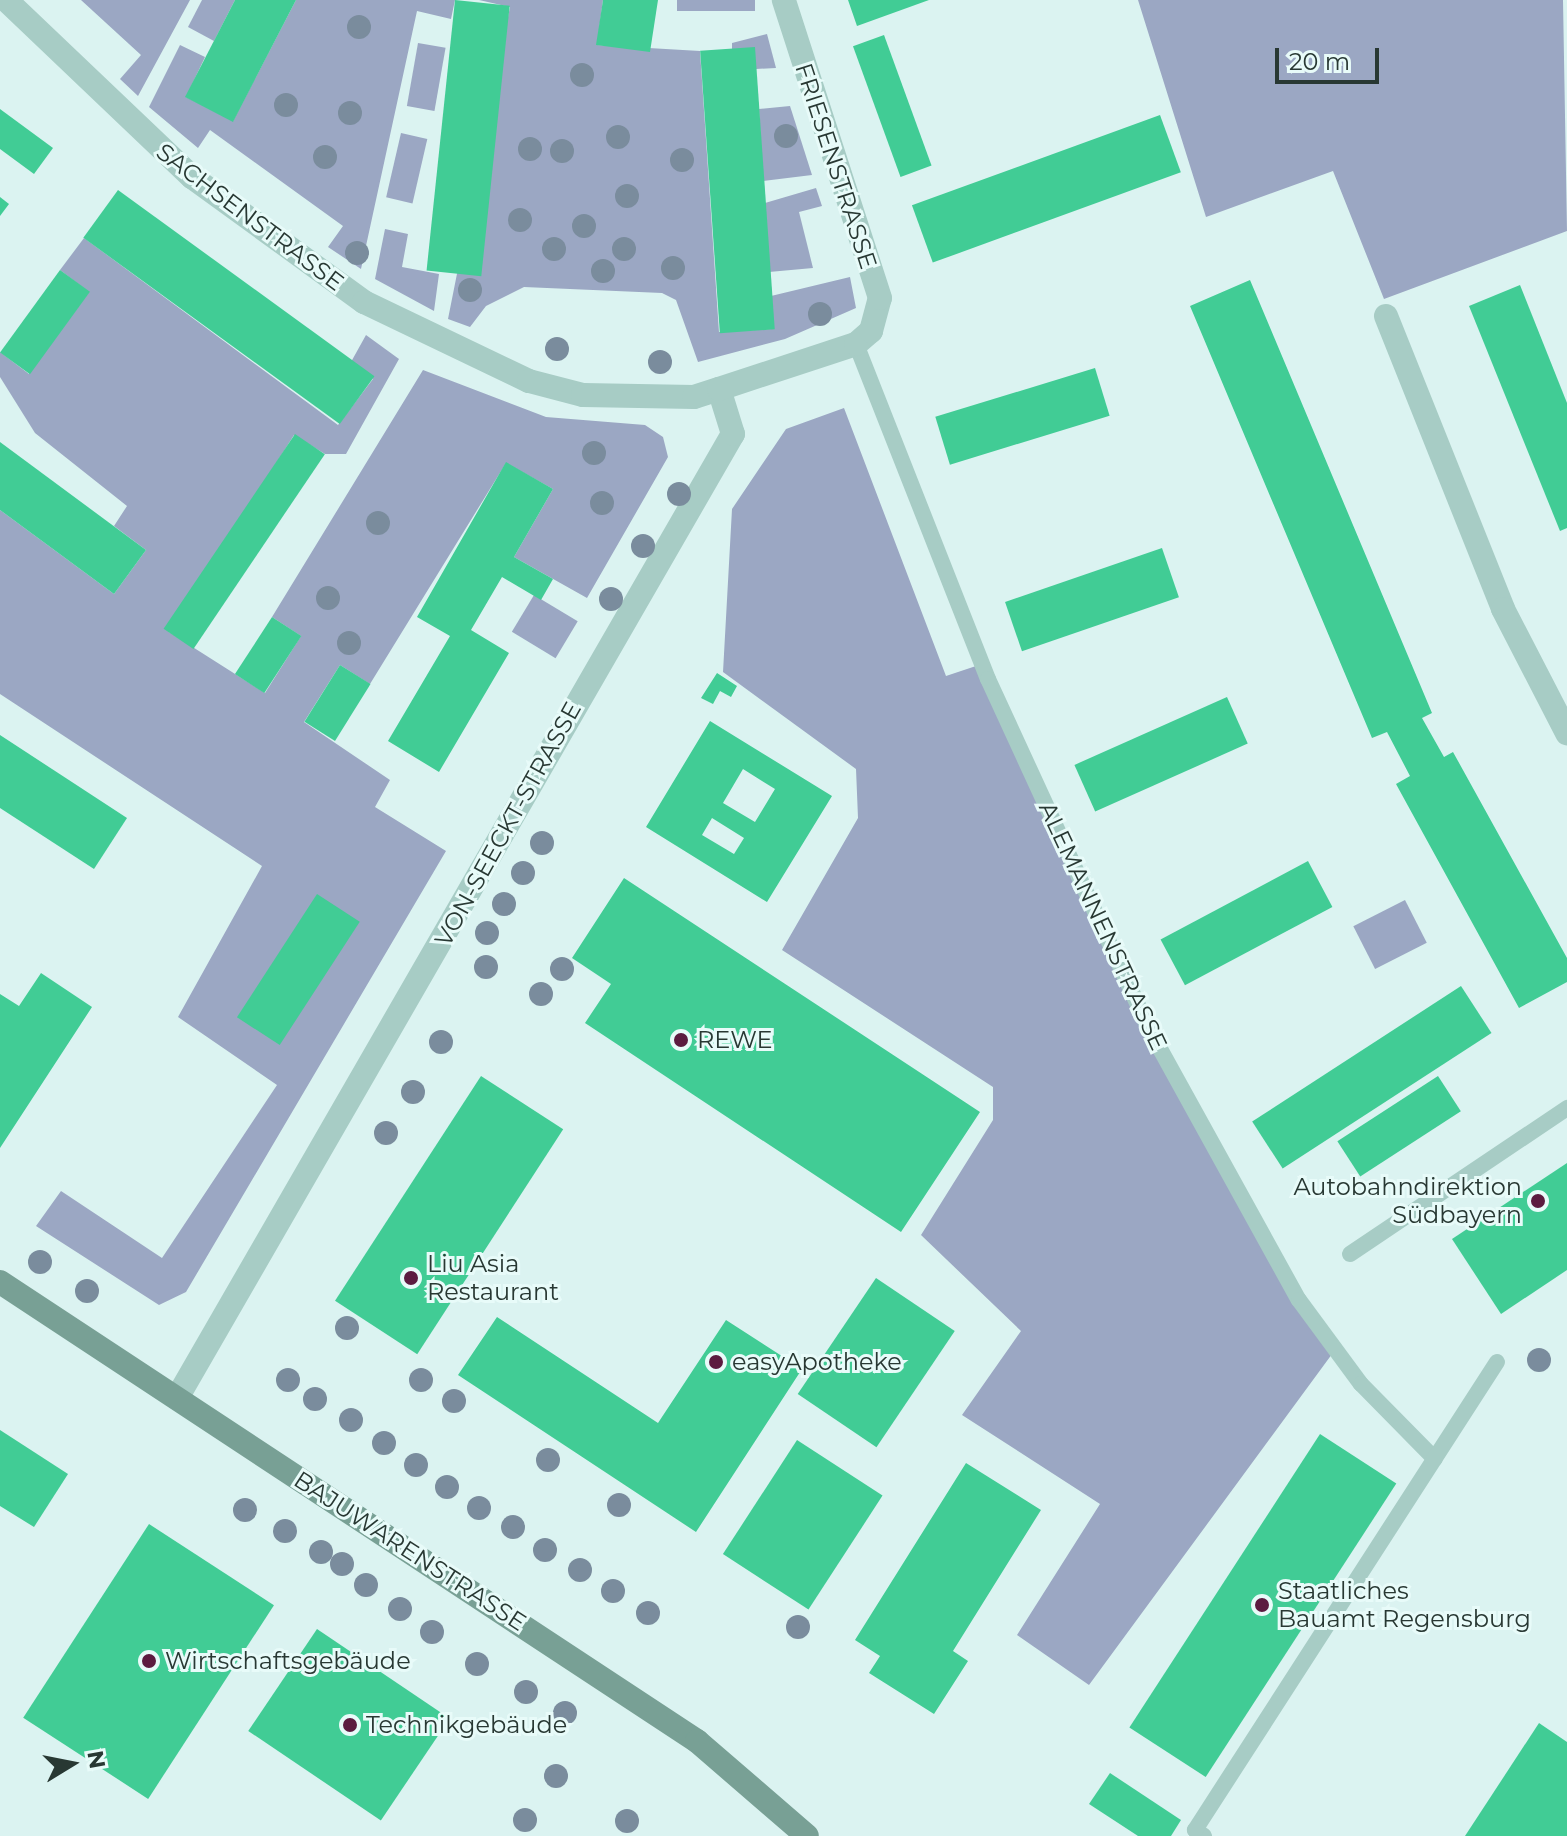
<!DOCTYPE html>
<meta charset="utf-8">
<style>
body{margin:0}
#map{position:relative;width:1567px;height:1836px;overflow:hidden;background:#dbf3f1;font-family:Montserrat,sans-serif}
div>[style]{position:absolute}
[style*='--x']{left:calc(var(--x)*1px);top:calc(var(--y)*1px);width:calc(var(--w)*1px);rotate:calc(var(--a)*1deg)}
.green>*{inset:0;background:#9ba7c3;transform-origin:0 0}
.building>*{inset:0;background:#41cc95;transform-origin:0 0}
.lane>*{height:16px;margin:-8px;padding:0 8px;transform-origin:8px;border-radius:8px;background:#a7ccc5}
.street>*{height:24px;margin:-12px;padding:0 12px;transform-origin:12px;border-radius:12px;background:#a7ccc5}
.secondary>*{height:24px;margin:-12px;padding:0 12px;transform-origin:12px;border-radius:12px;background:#78a095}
.trees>*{width:24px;height:24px;margin:-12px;border-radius:50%;background:#7a8c9d}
.dots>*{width:22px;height:22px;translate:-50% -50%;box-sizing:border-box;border:4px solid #e8fbf9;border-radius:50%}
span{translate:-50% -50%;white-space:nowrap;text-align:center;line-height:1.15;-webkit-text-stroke:6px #e8fbf9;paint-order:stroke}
.street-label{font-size:24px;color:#283833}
.poi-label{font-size:24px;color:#283833}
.left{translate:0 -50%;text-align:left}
.right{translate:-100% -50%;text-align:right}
.north{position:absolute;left:32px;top:1724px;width:80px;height:80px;-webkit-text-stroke:6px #e8fbf9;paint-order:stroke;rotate:80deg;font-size:22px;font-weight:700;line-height:32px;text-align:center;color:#283833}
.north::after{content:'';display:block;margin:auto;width:28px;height:36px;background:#283833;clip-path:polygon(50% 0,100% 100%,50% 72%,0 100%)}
.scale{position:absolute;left:1275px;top:48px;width:104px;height:36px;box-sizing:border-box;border:4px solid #283833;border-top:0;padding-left:10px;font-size:24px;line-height:28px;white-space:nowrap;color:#283833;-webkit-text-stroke:6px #e8fbf9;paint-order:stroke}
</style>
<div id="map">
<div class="green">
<i style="clip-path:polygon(81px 0,190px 0,138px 96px,120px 79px,141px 55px)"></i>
<i style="clip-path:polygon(202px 0,235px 0,214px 41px,188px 27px)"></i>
<i style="clip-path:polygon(296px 0,455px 0,451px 19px,417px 11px,361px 269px,328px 247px,343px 226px,210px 130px,198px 148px,149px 107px,180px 45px,205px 57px,186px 97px,233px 121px)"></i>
<i style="clip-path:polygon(479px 0,603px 0,597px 45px,700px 51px,719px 332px,772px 329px,771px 296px,850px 277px,856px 308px,785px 339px,698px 362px,676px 300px,662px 293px,524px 287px,486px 306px,470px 327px,448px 319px,510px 7px)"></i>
<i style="left:677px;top:0;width:78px;height:11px"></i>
<i style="clip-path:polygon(1138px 0,1563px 0,1567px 231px,1384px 299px,1333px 171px,1206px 217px)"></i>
<i style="clip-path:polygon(767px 34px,776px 68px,756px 69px,732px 49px,732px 43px)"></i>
<i style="left:418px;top:43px;width:28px;height:64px;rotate:10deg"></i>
<i style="clip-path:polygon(790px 106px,812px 175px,763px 181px,759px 109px)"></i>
<i style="left:401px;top:133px;width:27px;height:66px;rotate:13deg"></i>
<i style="clip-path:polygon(816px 188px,822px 206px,799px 212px,813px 268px,769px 272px,765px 203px)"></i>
<i style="clip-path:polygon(385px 229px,408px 234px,402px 267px,439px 274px,434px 311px,375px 279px)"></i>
<i style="clip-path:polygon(84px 238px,338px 425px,373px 379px,351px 362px,366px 335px,399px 359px,346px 454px,325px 454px,294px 435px,169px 632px,265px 693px,301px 636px,272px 617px,423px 370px,546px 417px,645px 425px,663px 437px,668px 457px,587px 598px,514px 557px,553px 489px,506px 463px,370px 684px,340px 665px,304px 722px,390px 780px,375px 807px,446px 851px,186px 1292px,159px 1305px,36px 1226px,61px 1191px,162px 1258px,277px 1085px,178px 1017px,262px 866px,0 694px,0 510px,114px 594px,146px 550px,114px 526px,127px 506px,35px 433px,0 377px,0 352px,29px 374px,89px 292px,60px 270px)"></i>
<i style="clip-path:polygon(844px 408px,946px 676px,982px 664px,1148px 1027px,1335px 1350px,1089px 1685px,1017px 1635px,1100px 1504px,962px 1415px,1021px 1331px,921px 1235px,993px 1120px,993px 1087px,782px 950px,858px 818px,856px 769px,723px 672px,732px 509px,786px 429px)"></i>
<i style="left:534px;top:595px;width:51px;height:43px;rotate:31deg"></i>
<i style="left:1405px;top:900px;width:48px;height:58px;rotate:63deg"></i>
</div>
<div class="building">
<i style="clip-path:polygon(235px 0,296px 0,233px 122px,185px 97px)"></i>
<i style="left:455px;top:0;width:55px;height:272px;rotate:6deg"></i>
<i style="clip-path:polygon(603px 0,658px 0,650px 52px,596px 45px)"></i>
<i style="clip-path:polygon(848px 0,929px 0,857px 26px)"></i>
<i style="left:884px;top:35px;width:139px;height:33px;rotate:70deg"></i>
<i style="left:755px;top:47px;width:283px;height:55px;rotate:86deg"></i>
<i style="clip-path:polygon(0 109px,53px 148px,34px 174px,0 149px)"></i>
<i style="left:1160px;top:115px;width:61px;height:264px;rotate:70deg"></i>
<i style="left:118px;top:190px;width:317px;height:59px;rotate:36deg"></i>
<i style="clip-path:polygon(0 197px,9px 204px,0 216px)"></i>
<i style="left:60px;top:270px;width:37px;height:102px;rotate:36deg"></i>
<i style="clip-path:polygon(1250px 280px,1432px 713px,1422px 718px,1444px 757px,1453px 752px,1567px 958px,1567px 982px,1519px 1008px,1396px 784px,1410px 776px,1387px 732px,1372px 738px,1190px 306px)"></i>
<i style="clip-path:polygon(1520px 285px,1567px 403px,1567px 528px,1560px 531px,1469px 306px)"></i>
<i style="left:1095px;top:368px;width:50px;height:167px;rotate:73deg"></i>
<i style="left:295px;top:434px;width:36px;height:235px;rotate:34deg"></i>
<i style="clip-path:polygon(0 442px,146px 550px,114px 594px,0 510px)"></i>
<i style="clip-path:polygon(506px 462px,553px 489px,514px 557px,553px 579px,541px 600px,502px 577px,471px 630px,509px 653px,439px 772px,388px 741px,450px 636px,417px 617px)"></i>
<i style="left:1162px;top:548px;width:52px;height:166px;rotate:71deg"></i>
<i style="left:272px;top:617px;width:35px;height:68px;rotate:33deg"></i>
<i style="left:340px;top:665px;width:36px;height:67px;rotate:32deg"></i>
<i style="clip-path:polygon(717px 673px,737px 686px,731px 697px,720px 691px,713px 704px,701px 698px)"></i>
<i style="left:1227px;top:697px;width:51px;height:167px;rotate:66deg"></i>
<i style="clip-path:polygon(evenodd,710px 721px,832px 796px,767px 902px,646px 827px,710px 721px,743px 769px,775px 789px,755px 822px,723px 803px,743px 769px,710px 721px,712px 818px,744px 838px,734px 854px,702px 835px,712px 818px)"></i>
<i style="clip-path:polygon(0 735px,127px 818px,94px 869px,0 808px)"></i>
<i style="left:1308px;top:861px;width:52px;height:167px;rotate:62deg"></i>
<i style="clip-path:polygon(624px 878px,980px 1112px,901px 1232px,585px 1023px,611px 984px,572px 958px)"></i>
<i style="left:317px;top:894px;width:51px;height:147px;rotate:33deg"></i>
<i style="clip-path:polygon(41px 973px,92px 1007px,0 1148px,0 994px,19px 1006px)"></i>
<i style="left:1461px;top:986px;width:56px;height:249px;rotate:57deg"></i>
<i style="left:481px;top:1076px;width:98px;height:268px;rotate:33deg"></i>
<i style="left:1438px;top:1076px;width:42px;height:120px;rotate:57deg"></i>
<i style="clip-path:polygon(1567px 1163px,1567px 1270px,1501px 1314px,1452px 1239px)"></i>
<i style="left:876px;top:1278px;width:95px;height:140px;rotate:34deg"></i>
<i style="clip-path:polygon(497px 1317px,658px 1423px,726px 1320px,802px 1369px,696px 1532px,458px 1375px)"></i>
<i style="clip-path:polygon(0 1430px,68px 1474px,34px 1527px,0 1506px)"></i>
<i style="left:1320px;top:1434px;width:91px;height:350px;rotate:33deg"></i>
<i style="left:797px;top:1440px;width:102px;height:136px;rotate:33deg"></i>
<i style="clip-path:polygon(966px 1463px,1041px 1510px,953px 1651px,968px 1661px,934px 1714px,869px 1673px,880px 1656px,855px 1640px)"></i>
<i style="left:149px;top:1524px;width:149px;height:231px;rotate:33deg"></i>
<i style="left:317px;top:1629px;width:160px;height:123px;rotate:34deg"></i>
<i style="clip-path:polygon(1539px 1723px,1567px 1742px,1567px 1836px,1465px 1836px)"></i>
<i style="clip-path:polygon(1110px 1773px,1181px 1820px,1171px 1836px,1138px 1836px,1089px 1804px)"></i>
</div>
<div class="lane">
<i style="--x:856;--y:344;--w:360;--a:68.5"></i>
<i style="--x:988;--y:679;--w:383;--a:65.3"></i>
<i style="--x:1148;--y:1027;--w:312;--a:61.1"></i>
<i style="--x:1299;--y:1300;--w:104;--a:53.6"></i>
<i style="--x:1361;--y:1384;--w:105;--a:45.4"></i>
<i style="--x:1350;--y:1254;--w:262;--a:-33.9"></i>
<i style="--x:1204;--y:1836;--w:11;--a:-146"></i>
<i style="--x:1195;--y:1830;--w:557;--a:-57.17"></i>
</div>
<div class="street">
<i style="--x:6;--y:0;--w:257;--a:43.6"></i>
<i style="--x:192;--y:177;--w:213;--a:36"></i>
<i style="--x:364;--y:302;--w:183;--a:25.6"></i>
<i style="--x:529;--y:381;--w:56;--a:14.5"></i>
<i style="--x:583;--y:395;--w:111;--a:1"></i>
<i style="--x:694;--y:397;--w:26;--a:-18"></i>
<i style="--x:1386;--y:316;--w:315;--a:68.2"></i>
<i style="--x:1503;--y:609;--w:140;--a:62.7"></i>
<i style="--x:177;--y:1398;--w:1113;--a:-60.03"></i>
<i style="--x:733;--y:434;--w:47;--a:-107.3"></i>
<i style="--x:719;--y:389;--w:144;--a:-18.2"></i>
<i style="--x:856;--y:344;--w:20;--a:-41"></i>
<i style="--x:871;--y:331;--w:34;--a:-75"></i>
<i style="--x:880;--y:298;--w:313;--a:-107.9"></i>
</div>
<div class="secondary">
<i style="--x:0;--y:1282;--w:835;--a:33.37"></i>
<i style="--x:697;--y:1741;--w:145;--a:40.8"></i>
</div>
<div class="trees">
<i style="left:359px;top:27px"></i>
<i style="left:582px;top:75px"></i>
<i style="left:286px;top:105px"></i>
<i style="left:350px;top:113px"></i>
<i style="left:786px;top:136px"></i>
<i style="left:618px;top:137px"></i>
<i style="left:530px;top:149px"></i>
<i style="left:562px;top:151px"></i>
<i style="left:325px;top:157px"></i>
<i style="left:682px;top:160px"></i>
<i style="left:627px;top:196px"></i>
<i style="left:520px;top:220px"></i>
<i style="left:584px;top:226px"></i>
<i style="left:554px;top:249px"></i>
<i style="left:624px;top:249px"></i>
<i style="left:357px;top:253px"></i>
<i style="left:673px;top:268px"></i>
<i style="left:603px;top:271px"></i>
<i style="left:470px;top:290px"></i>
<i style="left:820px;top:314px"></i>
<i style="left:557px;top:349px"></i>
<i style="left:660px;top:362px"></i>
<i style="left:594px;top:453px"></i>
<i style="left:679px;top:494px"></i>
<i style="left:602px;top:503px"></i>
<i style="left:378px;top:523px"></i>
<i style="left:643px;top:546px"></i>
<i style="left:328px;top:598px"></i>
<i style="left:611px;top:599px"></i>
<i style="left:349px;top:643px"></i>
<i style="left:542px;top:843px"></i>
<i style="left:523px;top:873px"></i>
<i style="left:504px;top:904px"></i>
<i style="left:487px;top:933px"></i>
<i style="left:486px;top:967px"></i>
<i style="left:562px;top:969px"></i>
<i style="left:541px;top:994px"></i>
<i style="left:441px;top:1042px"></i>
<i style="left:413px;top:1092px"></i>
<i style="left:386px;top:1133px"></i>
<i style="left:40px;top:1262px"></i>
<i style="left:87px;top:1291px"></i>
<i style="left:347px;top:1328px"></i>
<i style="left:1539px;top:1360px"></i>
<i style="left:288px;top:1380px"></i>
<i style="left:421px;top:1380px"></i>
<i style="left:315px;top:1399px"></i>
<i style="left:454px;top:1401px"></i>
<i style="left:351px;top:1420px"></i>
<i style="left:384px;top:1443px"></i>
<i style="left:548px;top:1460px"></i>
<i style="left:416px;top:1465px"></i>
<i style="left:447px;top:1487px"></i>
<i style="left:619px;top:1505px"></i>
<i style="left:479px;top:1508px"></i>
<i style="left:245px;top:1510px"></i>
<i style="left:513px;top:1527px"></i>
<i style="left:285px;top:1531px"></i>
<i style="left:545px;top:1550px"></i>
<i style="left:321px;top:1552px"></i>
<i style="left:342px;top:1564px"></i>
<i style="left:580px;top:1570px"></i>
<i style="left:366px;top:1585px"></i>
<i style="left:613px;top:1591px"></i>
<i style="left:400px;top:1609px"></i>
<i style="left:648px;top:1613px"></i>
<i style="left:798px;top:1627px"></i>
<i style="left:432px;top:1632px"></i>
<i style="left:477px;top:1664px"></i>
<i style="left:526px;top:1692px"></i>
<i style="left:565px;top:1713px"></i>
<i style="left:556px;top:1776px"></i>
<i style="left:525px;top:1820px"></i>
<i style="left:627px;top:1821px"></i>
</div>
<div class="dots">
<i style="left:681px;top:1040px;background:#5c1b40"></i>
<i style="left:1538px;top:1201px;background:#5c1b40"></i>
<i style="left:411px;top:1278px;background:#5c1b40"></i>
<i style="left:716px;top:1362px;background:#5c1b40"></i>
<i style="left:1262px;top:1605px;background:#5c1b40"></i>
<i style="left:149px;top:1661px;background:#5c1b40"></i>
<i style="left:350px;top:1725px;background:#5c1b40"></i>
</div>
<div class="street-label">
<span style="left:836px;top:166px;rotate:72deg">FRIESENSTRASSE</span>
<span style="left:250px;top:217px;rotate:37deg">SACHSENSTRASSE</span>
<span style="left:508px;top:824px;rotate:-61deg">VON-SEECKT-STRASSE</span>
<span style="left:1103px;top:926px;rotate:65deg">ALEMANNENSTRASSE</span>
<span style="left:410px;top:1551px;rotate:33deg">BAJUWARENSTRASSE</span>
</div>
<div class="poi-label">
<span class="left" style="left:697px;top:1040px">REWE</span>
<span class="right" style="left:1522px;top:1201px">Autobahndirektion<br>Südbayern</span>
<span class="left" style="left:427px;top:1278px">Liu Asia<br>Restaurant</span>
<span class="left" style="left:732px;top:1362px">easyApotheke</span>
<span class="left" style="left:1278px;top:1605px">Staatliches<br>Bauamt Regensburg</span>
<span class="left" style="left:165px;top:1661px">Wirtschaftsgebäude</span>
<span class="left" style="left:366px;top:1725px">Technikgebäude</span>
</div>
<div class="north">N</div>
<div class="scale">20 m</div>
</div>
